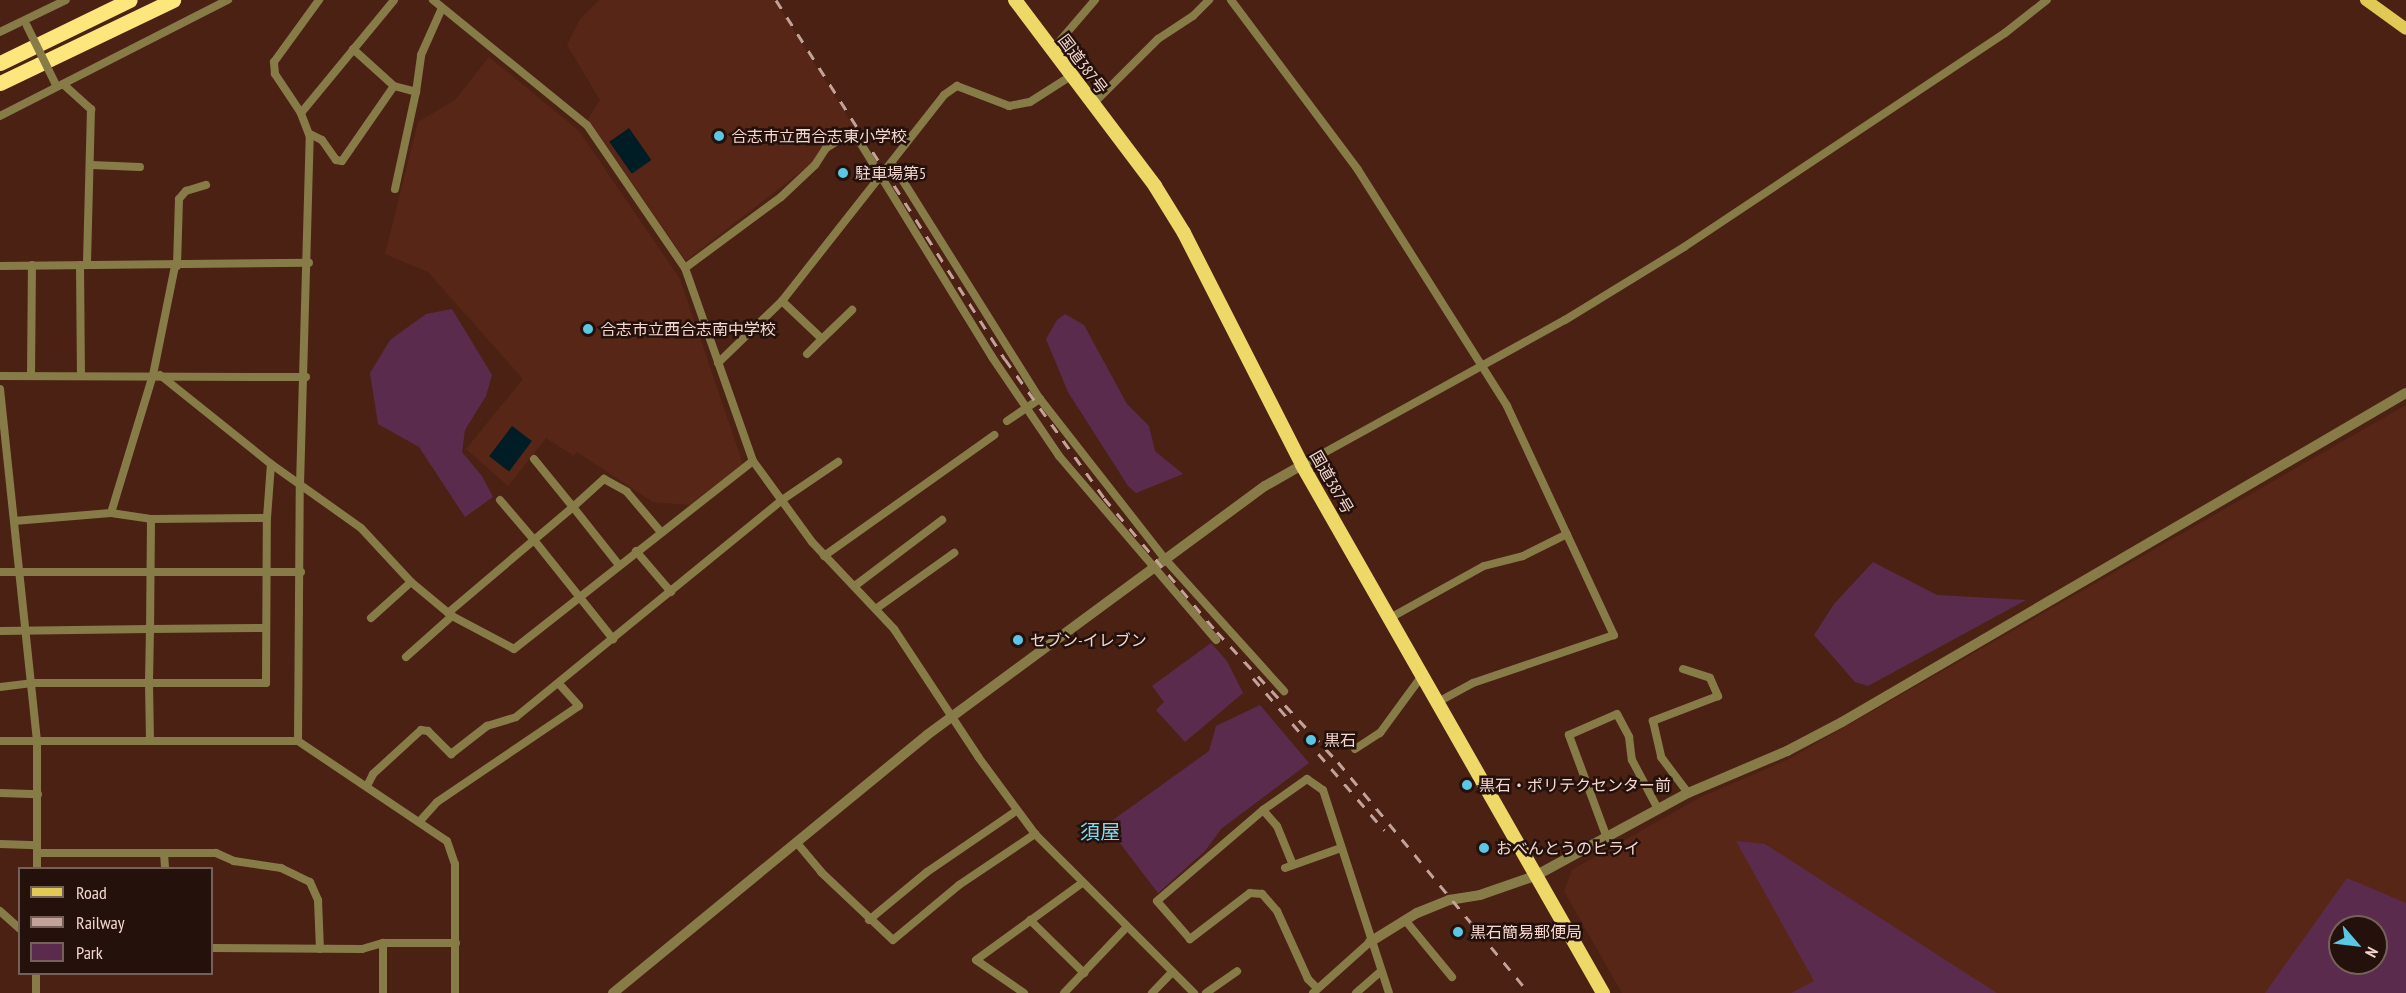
<!DOCTYPE html>
<meta charset="utf-8">
<style>
body{margin:0}
#map{position:relative;width:2406px;height:993px;overflow:hidden;background:#4b2114;font-family:"PT Sans Narrow","Noto Sans JP",sans-serif}
div>[style]{position:absolute}
[style*='--x']{left:calc(var(--x)*1px);top:calc(var(--y)*1px);width:calc(var(--w)*1px);rotate:calc(var(--a)*1deg)}
.built>*{inset:0;background:#582617}
.green>*{inset:0;background:#5b2b4e}
.water>*{inset:0;background:#001d25;transform-origin:0 0}
.minor>*{height:8px;margin:-4px;padding:0 4px;transform-origin:4px;border-radius:4px;background:#877c48}
.tertiary>*{height:10px;margin:-5px;padding:0 5px;transform-origin:5px;border-radius:5px;background:#877c48}
.primary>*{height:12px;margin:-6px;padding:0 6px;transform-origin:6px;border-radius:6px;background:#e0c954}
.trunk>*{height:14px;margin:-7px;padding:0 7px;transform-origin:7px;border-radius:7px;background:#eed868}
.motorway>*{height:15px;margin:-7.5px;padding:0 7.5px;transform-origin:7.5px;border-radius:7.5px;background:#fde77d}
.rail>*{height:3px;margin-top:-1.5px;transform-origin:0;background:repeating-linear-gradient(90deg,#c3a399 0 10px,transparent 0 20px)}
.minor-bridge>*{height:8px;margin:-4px;padding:0 4px;transform-origin:4px;border-radius:4px;background:#877c48}
.dots>*{width:16px;height:16px;translate:-50% -50%;box-sizing:border-box;border:3px solid #24110c;border-radius:50%}
span{translate:-50% -50%;white-space:nowrap;text-align:center;line-height:1.15;-webkit-text-stroke:5px #24110c;paint-order:stroke}
.street-label{font-size:16px;color:#f3d6ce}
.poi-label{font-size:16px;color:#f3d6ce}
.left{translate:0 -50%;text-align:left}
.quarter-label{font-size:20px;color:#7cdef9}
.legend{position:absolute;left:18px;top:867px;width:195px;height:108px;box-sizing:border-box;background:#24110c;border:2px solid #77605a;margin:0;padding:8px 10px;list-style:none;font-size:18px;color:#f3d6ce}
.legend li{display:flex;align-items:center;gap:12px;height:30px}
.legend b{width:30px;border:2px solid #77605a}
.north{position:absolute;left:2328px;top:915px;width:60px;height:60px;box-sizing:border-box;background:#24110c;border:2px solid #77605a;border-radius:50%;rotate:118deg;font-size:16px;font-weight:700;line-height:24px;text-align:center;color:#f3d6ce}
.north::after{content:'';display:block;margin:auto;width:21px;height:27px;background:#5ac8e5;clip-path:polygon(50% 0,100% 100%,50% 72%,0 100%)}
</style>
<div id="map">
<div class="built">
<i style="clip-path:polygon(599px 0,775px 0,854px 127px,823px 145px,813px 162px,686px 261px,588px 119px,600px 100px,567px 45px,580px 19px)"></i>
<i style="clip-path:polygon(489px 57px,579px 131px,680px 279px,743px 464px,690px 505px,653px 502px,577px 452px,574px 456px,546px 438px,508px 486px,466px 449px,523px 379px,428px 272px,385px 254px,418px 122px,455px 100px)"></i>
<i style="clip-path:polygon(evenodd,2406px 405px,2406px 993px,1622px 993px,1564px 891px,1572px 870px,1701px 797px,1789px 759px,2406px 405px,2340px 927px,2376px 927px,2376px 963px,2340px 963px,2340px 927px)"></i>
</div>
<div class="green">
<i style="clip-path:polygon(452px 309px,492px 375px,486px 396px,465px 430px,462px 452px,482px 476px,493px 497px,465px 517px,419px 447px,378px 424px,370px 373px,390px 340px,426px 314px)"></i>
<i style="clip-path:polygon(1065px 314px,1084px 325px,1127px 404px,1149px 426px,1155px 451px,1183px 474px,1136px 493px,1128px 486px,1068px 392px,1046px 339px,1057px 320px)"></i>
<i style="clip-path:polygon(1873px 562px,1937px 595px,2026px 600px,1868px 686px,1855px 682px,1814px 635px,1834px 604px)"></i>
<i style="clip-path:polygon(1211px 643px,1227px 661px,1243px 693px,1185px 742px,1156px 710px,1164px 702px,1152px 686px)"></i>
<i style="clip-path:polygon(1260px 705px,1309px 763px,1221px 829px,1205px 851px,1158px 893px,1106px 825px,1209px 751px,1216px 726px)"></i>
<i style="clip-path:polygon(1736px 841px,1765px 844px,1997px 993px,1791px 993px,1814px 981px)"></i>
<i style="clip-path:polygon(evenodd,2347px 878px,2406px 903px,2406px 993px,2265px 993px,2347px 878px,2340px 927px,2376px 927px,2376px 963px,2340px 963px,2340px 927px)"></i>
</div>
<div class="water">
<i style="left:629px;top:128px;width:39px;height:24px;rotate:55deg"></i>
<i style="left:512px;top:426px;width:25px;height:38px;rotate:37deg"></i>
</div>
<div class="minor">
<i style="--x:433;--y:0;--w:198;--a:39.1"></i>
<i style="--x:587;--y:125;--w:173;--a:55.6"></i>
<i style="--x:685;--y:268;--w:205;--a:70.6"></i>
<i style="--x:753;--y:461;--w:100;--a:53.9"></i>
<i style="--x:812;--y:542;--w:120;--a:46.7"></i>
<i style="--x:894;--y:629;--w:154;--a:56.6"></i>
<i style="--x:979;--y:758;--w:94;--a:53.6"></i>
<i style="--x:1035;--y:834;--w:225;--a:45"></i>
<i style="--x:1231;--y:0;--w:212;--a:53.2"></i>
<i style="--x:1358;--y:170;--w:279;--a:57.7"></i>
<i style="--x:1507;--y:406;--w:253;--a:65"></i>
<i style="--x:1614;--y:635;--w:149;--a:161.2"></i>
<i style="--x:1473;--y:683;--w:42;--a:151.6"></i>
<i style="--x:0;--y:32;--w:73;--a:-25.9"></i>
<i style="--x:353;--y:49;--w:55;--a:42.1"></i>
<i style="--x:394;--y:86;--w:23;--a:15"></i>
<i style="--x:416;--y:92;--w:37;--a:-82"></i>
<i style="--x:421;--y:55;--w:51;--a:-65.9"></i>
<i style="--x:1052;--y:50;--w:66;--a:-49.3"></i>
<i style="--x:63;--y:84;--w:38;--a:42"></i>
<i style="--x:91;--y:109;--w:156;--a:91.5"></i>
<i style="--x:1093;--y:104;--w:92;--a:-45"></i>
<i style="--x:1158;--y:39;--w:42;--a:-33.3"></i>
<i style="--x:1193;--y:16;--w:23;--a:-45"></i>
<i style="--x:301;--y:113;--w:146;--a:-50.5"></i>
<i style="--x:0;--y:116;--w:256;--a:-27"></i>
<i style="--x:310;--y:134;--w:13;--a:27"></i>
<i style="--x:322;--y:140;--w:24;--a:55"></i>
<i style="--x:336;--y:160;--w:6;--a:9"></i>
<i style="--x:342;--y:161;--w:91;--a:-55.3"></i>
<i style="--x:91;--y:165;--w:49;--a:2.3"></i>
<i style="--x:893;--y:165;--w:276;--a:57.9"></i>
<i style="--x:1040;--y:399;--w:203;--a:52"></i>
<i style="--x:1165;--y:559;--w:178;--a:48"></i>
<i style="--x:395;--y:189;--w:99;--a:-77.8"></i>
<i style="--x:80;--y:265;--w:111;--a:89.5"></i>
<i style="--x:0;--y:266;--w:309;--a:-0.6"></i>
<i style="--x:177;--y:266;--w:67;--a:-88.3"></i>
<i style="--x:179;--y:199;--w:11;--a:-49"></i>
<i style="--x:186;--y:191;--w:21;--a:-17"></i>
<i style="--x:685;--y:268;--w:119;--a:-36.5"></i>
<i style="--x:781;--y:197;--w:47;--a:-43.3"></i>
<i style="--x:815;--y:165;--w:20;--a:-57"></i>
<i style="--x:826;--y:148;--w:32;--a:-32"></i>
<i style="--x:853;--y:131;--w:265;--a:58.4"></i>
<i style="--x:992;--y:357;--w:120;--a:55.9"></i>
<i style="--x:1059;--y:456;--w:242;--a:49.5"></i>
<i style="--x:782;--y:301;--w:55;--a:43.5"></i>
<i style="--x:822;--y:339;--w:42;--a:-44"></i>
<i style="--x:807;--y:354;--w:21;--a:-45"></i>
<i style="--x:718;--y:363;--w:89;--a:-44.1"></i>
<i style="--x:782;--y:301;--w:262;--a:-51.8"></i>
<i style="--x:944;--y:95;--w:16;--a:-35"></i>
<i style="--x:957;--y:86;--w:56;--a:21"></i>
<i style="--x:1009;--y:106;--w:21;--a:-11"></i>
<i style="--x:1030;--y:102;--w:49;--a:-32.4"></i>
<i style="--x:160;--y:375;--w:142;--a:38.7"></i>
<i style="--x:271;--y:464;--w:110;--a:35.4"></i>
<i style="--x:361;--y:528;--w:74;--a:47.2"></i>
<i style="--x:411;--y:582;--w:53;--a:39.7"></i>
<i style="--x:452;--y:616;--w:70;--a:28"></i>
<i style="--x:514;--y:649;--w:304;--a:-38.2"></i>
<i style="--x:0;--y:376;--w:306;--a:0.2"></i>
<i style="--x:31;--y:376;--w:111;--a:-89.5"></i>
<i style="--x:0;--y:389;--w:354;--a:84"></i>
<i style="--x:37;--y:741;--w:127;--a:90"></i>
<i style="--x:1007;--y:421;--w:40;--a:-34"></i>
<i style="--x:534;--y:459;--w:62;--a:50.9"></i>
<i style="--x:573;--y:507;--w:42;--a:-42.1"></i>
<i style="--x:604;--y:479;--w:26;--a:29"></i>
<i style="--x:627;--y:492;--w:51;--a:49.8"></i>
<i style="--x:1302;--y:465;--w:300;--a:-28.9"></i>
<i style="--x:1565;--y:320;--w:140;--a:-31.5"></i>
<i style="--x:1684;--y:247;--w:386;--a:-33.7"></i>
<i style="--x:2005;--y:33;--w:53;--a:-38.2"></i>
<i style="--x:500;--y:500;--w:52;--a:49.6"></i>
<i style="--x:534;--y:540;--w:51;--a:-40.2"></i>
<i style="--x:573;--y:507;--w:74;--a:51.6"></i>
<i style="--x:111;--y:513;--w:40;--a:8.5"></i>
<i style="--x:151;--y:519;--w:110;--a:90.5"></i>
<i style="--x:150;--y:629;--w:116;--a:-0.5"></i>
<i style="--x:151;--y:519;--w:116;--a:-0.5"></i>
<i style="--x:14;--y:521;--w:97;--a:-4.7"></i>
<i style="--x:111;--y:513;--w:144;--a:-73.1"></i>
<i style="--x:153;--y:375;--w:111;--a:-78.6"></i>
<i style="--x:636;--y:551;--w:54;--a:49.5"></i>
<i style="--x:824;--y:556;--w:209;--a:-35.4"></i>
<i style="--x:0;--y:572;--w:301;--a:0"></i>
<i style="--x:856;--y:585;--w:108;--a:-37.1"></i>
<i style="--x:877;--y:608;--w:95;--a:-35.5"></i>
<i style="--x:448;--y:613;--w:113;--a:-40.3"></i>
<i style="--x:534;--y:540;--w:127;--a:51.4"></i>
<i style="--x:371;--y:618;--w:54;--a:-42"></i>
<i style="--x:1390;--y:618;--w:107;--a:-29"></i>
<i style="--x:1484;--y:566;--w:40;--a:-14.4"></i>
<i style="--x:1523;--y:556;--w:49;--a:-26.6"></i>
<i style="--x:0;--y:631;--w:150;--a:-0.8"></i>
<i style="--x:150;--y:629;--w:54;--a:91.1"></i>
<i style="--x:149;--y:683;--w:117;--a:0"></i>
<i style="--x:266;--y:683;--w:165;--a:-89.7"></i>
<i style="--x:267;--y:518;--w:54;--a:-85.8"></i>
<i style="--x:406;--y:657;--w:62;--a:-41.7"></i>
<i style="--x:1683;--y:669;--w:28;--a:18"></i>
<i style="--x:1710;--y:678;--w:20;--a:66"></i>
<i style="--x:1718;--y:696;--w:70;--a:159"></i>
<i style="--x:1653;--y:721;--w:37;--a:77"></i>
<i style="--x:1661;--y:757;--w:45;--a:53.1"></i>
<i style="--x:0;--y:687;--w:32;--a:-7"></i>
<i style="--x:32;--y:683;--w:117;--a:0"></i>
<i style="--x:149;--y:683;--w:58;--a:89"></i>
<i style="--x:0;--y:741;--w:298;--a:0"></i>
<i style="--x:298;--y:741;--w:179;--a:33.9"></i>
<i style="--x:447;--y:841;--w:24;--a:71"></i>
<i style="--x:455;--y:864;--w:129;--a:90"></i>
<i style="--x:298;--y:741;--w:256;--a:-89.6"></i>
<i style="--x:300;--y:485;--w:348;--a:-88.4"></i>
<i style="--x:310;--y:137;--w:26;--a:-111"></i>
<i style="--x:301;--y:113;--w:47;--a:-123.7"></i>
<i style="--x:275;--y:74;--w:12;--a:-95"></i>
<i style="--x:274;--y:62;--w:77;--a:-54"></i>
<i style="--x:1355;--y:749;--w:30;--a:-33"></i>
<i style="--x:1380;--y:733;--w:69;--a:-53.8"></i>
<i style="--x:367;--y:786;--w:13;--a:-63"></i>
<i style="--x:373;--y:774;--w:65;--a:-42.5"></i>
<i style="--x:421;--y:730;--w:7;--a:8"></i>
<i style="--x:428;--y:731;--w:33;--a:45"></i>
<i style="--x:451;--y:754;--w:46;--a:-37.9"></i>
<i style="--x:487;--y:726;--w:30;--a:-17"></i>
<i style="--x:516;--y:717;--w:343;--a:-39.2"></i>
<i style="--x:782;--y:500;--w:68;--a:-34.2"></i>
<i style="--x:0;--y:793;--w:38;--a:2"></i>
<i style="--x:1263;--y:810;--w:21;--a:49"></i>
<i style="--x:1277;--y:826;--w:42;--a:67.7"></i>
<i style="--x:420;--y:821;--w:25;--a:-48"></i>
<i style="--x:437;--y:802;--w:171;--a:-34.1"></i>
<i style="--x:579;--y:706;--w:30;--a:-132"></i>
<i style="--x:1607;--y:838;--w:110;--a:-110.3"></i>
<i style="--x:1569;--y:735;--w:52;--a:-23.6"></i>
<i style="--x:1617;--y:714;--w:26;--a:62"></i>
<i style="--x:1629;--y:737;--w:23;--a:83"></i>
<i style="--x:1632;--y:760;--w:55;--a:62"></i>
<i style="--x:797;--y:843;--w:38;--a:50"></i>
<i style="--x:821;--y:872;--w:99;--a:43.4"></i>
<i style="--x:893;--y:940;--w:86;--a:-39.8"></i>
<i style="--x:959;--y:885;--w:92;--a:-33.9"></i>
<i style="--x:0;--y:844;--w:37;--a:2"></i>
<i style="--x:37;--y:853;--w:127;--a:0"></i>
<i style="--x:164;--y:853;--w:15;--a:86"></i>
<i style="--x:164;--y:853;--w:52;--a:0"></i>
<i style="--x:216;--y:853;--w:20;--a:24"></i>
<i style="--x:234;--y:861;--w:48;--a:8.5"></i>
<i style="--x:281;--y:868;--w:32;--a:26"></i>
<i style="--x:310;--y:882;--w:20;--a:66"></i>
<i style="--x:318;--y:900;--w:49;--a:87.7"></i>
<i style="--x:1285;--y:868;--w:59;--a:-19.7"></i>
<i style="--x:0;--y:911;--w:27;--a:42"></i>
<i style="--x:869;--y:920;--w:75;--a:-39.6"></i>
<i style="--x:927;--y:872;--w:108;--a:-34.4"></i>
<i style="--x:1030;--y:920;--w:76;--a:44.5"></i>
<i style="--x:1405;--y:920;--w:74;--a:50.5"></i>
<i style="--x:212;--y:948;--w:150;--a:0.4"></i>
<i style="--x:362;--y:949;--w:22;--a:-16"></i>
<i style="--x:383;--y:943;--w:73;--a:0"></i>
<i style="--x:1317;--y:988;--w:13;--a:-135"></i>
<i style="--x:1308;--y:979;--w:75;--a:-114.5"></i>
<i style="--x:1277;--y:911;--w:23;--a:-131"></i>
<i style="--x:1262;--y:894;--w:12;--a:-175"></i>
<i style="--x:1250;--y:893;--w:76;--a:142.5"></i>
<i style="--x:1190;--y:939;--w:50;--a:-131"></i>
<i style="--x:1157;--y:901;--w:140;--a:-40.6"></i>
<i style="--x:1263;--y:810;--w:54;--a:-35.2"></i>
<i style="--x:1307;--y:779;--w:19;--a:35"></i>
<i style="--x:1323;--y:790;--w:213;--a:72"></i>
<i style="--x:36;--y:993;--w:19;--a:-90"></i>
<i style="--x:383;--y:993;--w:50;--a:-90"></i>
<i style="--x:1024;--y:993;--w:58;--a:-145.5"></i>
<i style="--x:976;--y:960;--w:131;--a:-36"></i>
<i style="--x:1064;--y:993;--w:90;--a:-46.4"></i>
<i style="--x:1152;--y:993;--w:28;--a:-46"></i>
<i style="--x:1206;--y:993;--w:38;--a:-35"></i>
<i style="--x:1313;--y:993;--w:76;--a:-41.8"></i>
<i style="--x:1356;--y:993;--w:33;--a:-41"></i>
</div>
<div class="tertiary">
<i style="--x:1370;--y:942;--w:55;--a:-31.7"></i>
<i style="--x:1417;--y:913;--w:35;--a:-22"></i>
<i style="--x:1449;--y:900;--w:31;--a:-9"></i>
<i style="--x:1480;--y:895;--w:58;--a:-19.1"></i>
<i style="--x:1535;--y:876;--w:174;--a:-28.5"></i>
<i style="--x:1688;--y:793;--w:108;--a:-23"></i>
<i style="--x:1787;--y:751;--w:62;--a:-27.8"></i>
<i style="--x:1842;--y:722;--w:653;--a:-30.26"></i>
<i style="--x:613;--y:993;--w:406;--a:-39.4"></i>
<i style="--x:927;--y:735;--w:420;--a:-36.4"></i>
<i style="--x:1265;--y:486;--w:43;--a:-29.6"></i>
</div>
<div class="primary">
<i style="--x:2366;--y:0;--w:49;--a:35.9"></i>
</div>
<div class="trunk">
<i style="--x:1015;--y:0;--w:233;--a:53"></i>
<i style="--x:1155;--y:186;--w:55;--a:58.3"></i>
<i style="--x:1184;--y:233;--w:260;--a:63"></i>
<i style="--x:1302;--y:465;--w:608;--a:60.31"></i>
</div>
<div class="motorway">
<i style="--x:0;--y:63;--w:144;--a:-25.9"></i>
<i style="--x:0;--y:83;--w:192;--a:-25.6"></i>
</div>
<div class="rail">
<i style="--x:776;--y:0;--w:426;--a:57.5"></i>
<i style="--x:1005;--y:359;--w:171;--a:54.5"></i>
<i style="--x:1104;--y:498;--w:175;--a:49.9"></i>
<i style="--x:1217;--y:632;--w:178;--a:47.1"></i>
<i style="--x:1338;--y:762;--w:300;--a:50.4"></i>
<i style="--x:1253;--y:678;--w:201;--a:49.2"></i>
</div>
<div class="minor-bridge">
<i style="--x:27;--y:26;--w:64;--a:63.8"></i>
</div>
<div class="dots">
<i style="left:719px;top:136px;background:#5ac8e5"></i>
<i style="left:843px;top:173px;background:#5ac8e5"></i>
<i style="left:588px;top:329px;background:#5ac8e5"></i>
<i style="left:1018px;top:640px;background:#5ac8e5"></i>
<i style="left:1311px;top:740px;background:#5ac8e5"></i>
<i style="left:1467px;top:785px;background:#5ac8e5"></i>
<i style="left:1484px;top:848px;background:#5ac8e5"></i>
<i style="left:1458px;top:932px;background:#5ac8e5"></i>
</div>
<div class="street-label">
<span style="left:1083px;top:64px;rotate:53deg">国道387号</span>
<span style="left:1332px;top:482px;rotate:60deg">国道387号</span>
</div>
<div class="poi-label">
<span class="left" style="left:731px;top:136px">合志市立西合志東小学校</span>
<span class="left" style="left:855px;top:173px">駐車場第5</span>
<span class="left" style="left:600px;top:329px">合志市立西合志南中学校</span>
<span class="left" style="left:1030px;top:640px">セブン-イレブン</span>
<span class="left" style="left:1324px;top:740px">黒石</span>
<span class="left" style="left:1479px;top:785px">黒石・ポリテクセンター前</span>
<span class="left" style="left:1496px;top:848px">おべんとうのヒライ</span>
<span class="left" style="left:1470px;top:932px">黒石簡易郵便局</span>
</div>
<div class="quarter-label">
<span style="left:1100px;top:832px">須屋</span>
</div>
<ul class="legend">
<li><b style="height:8px;background:#e0c954"></b>Road</li>
<li><b style="height:8px;background:#c3a399"></b>Railway</li>
<li><b style="height:16px;background:#5b2b4e"></b>Park</li>
</ul>
<div class="north">N</div>
</div>
